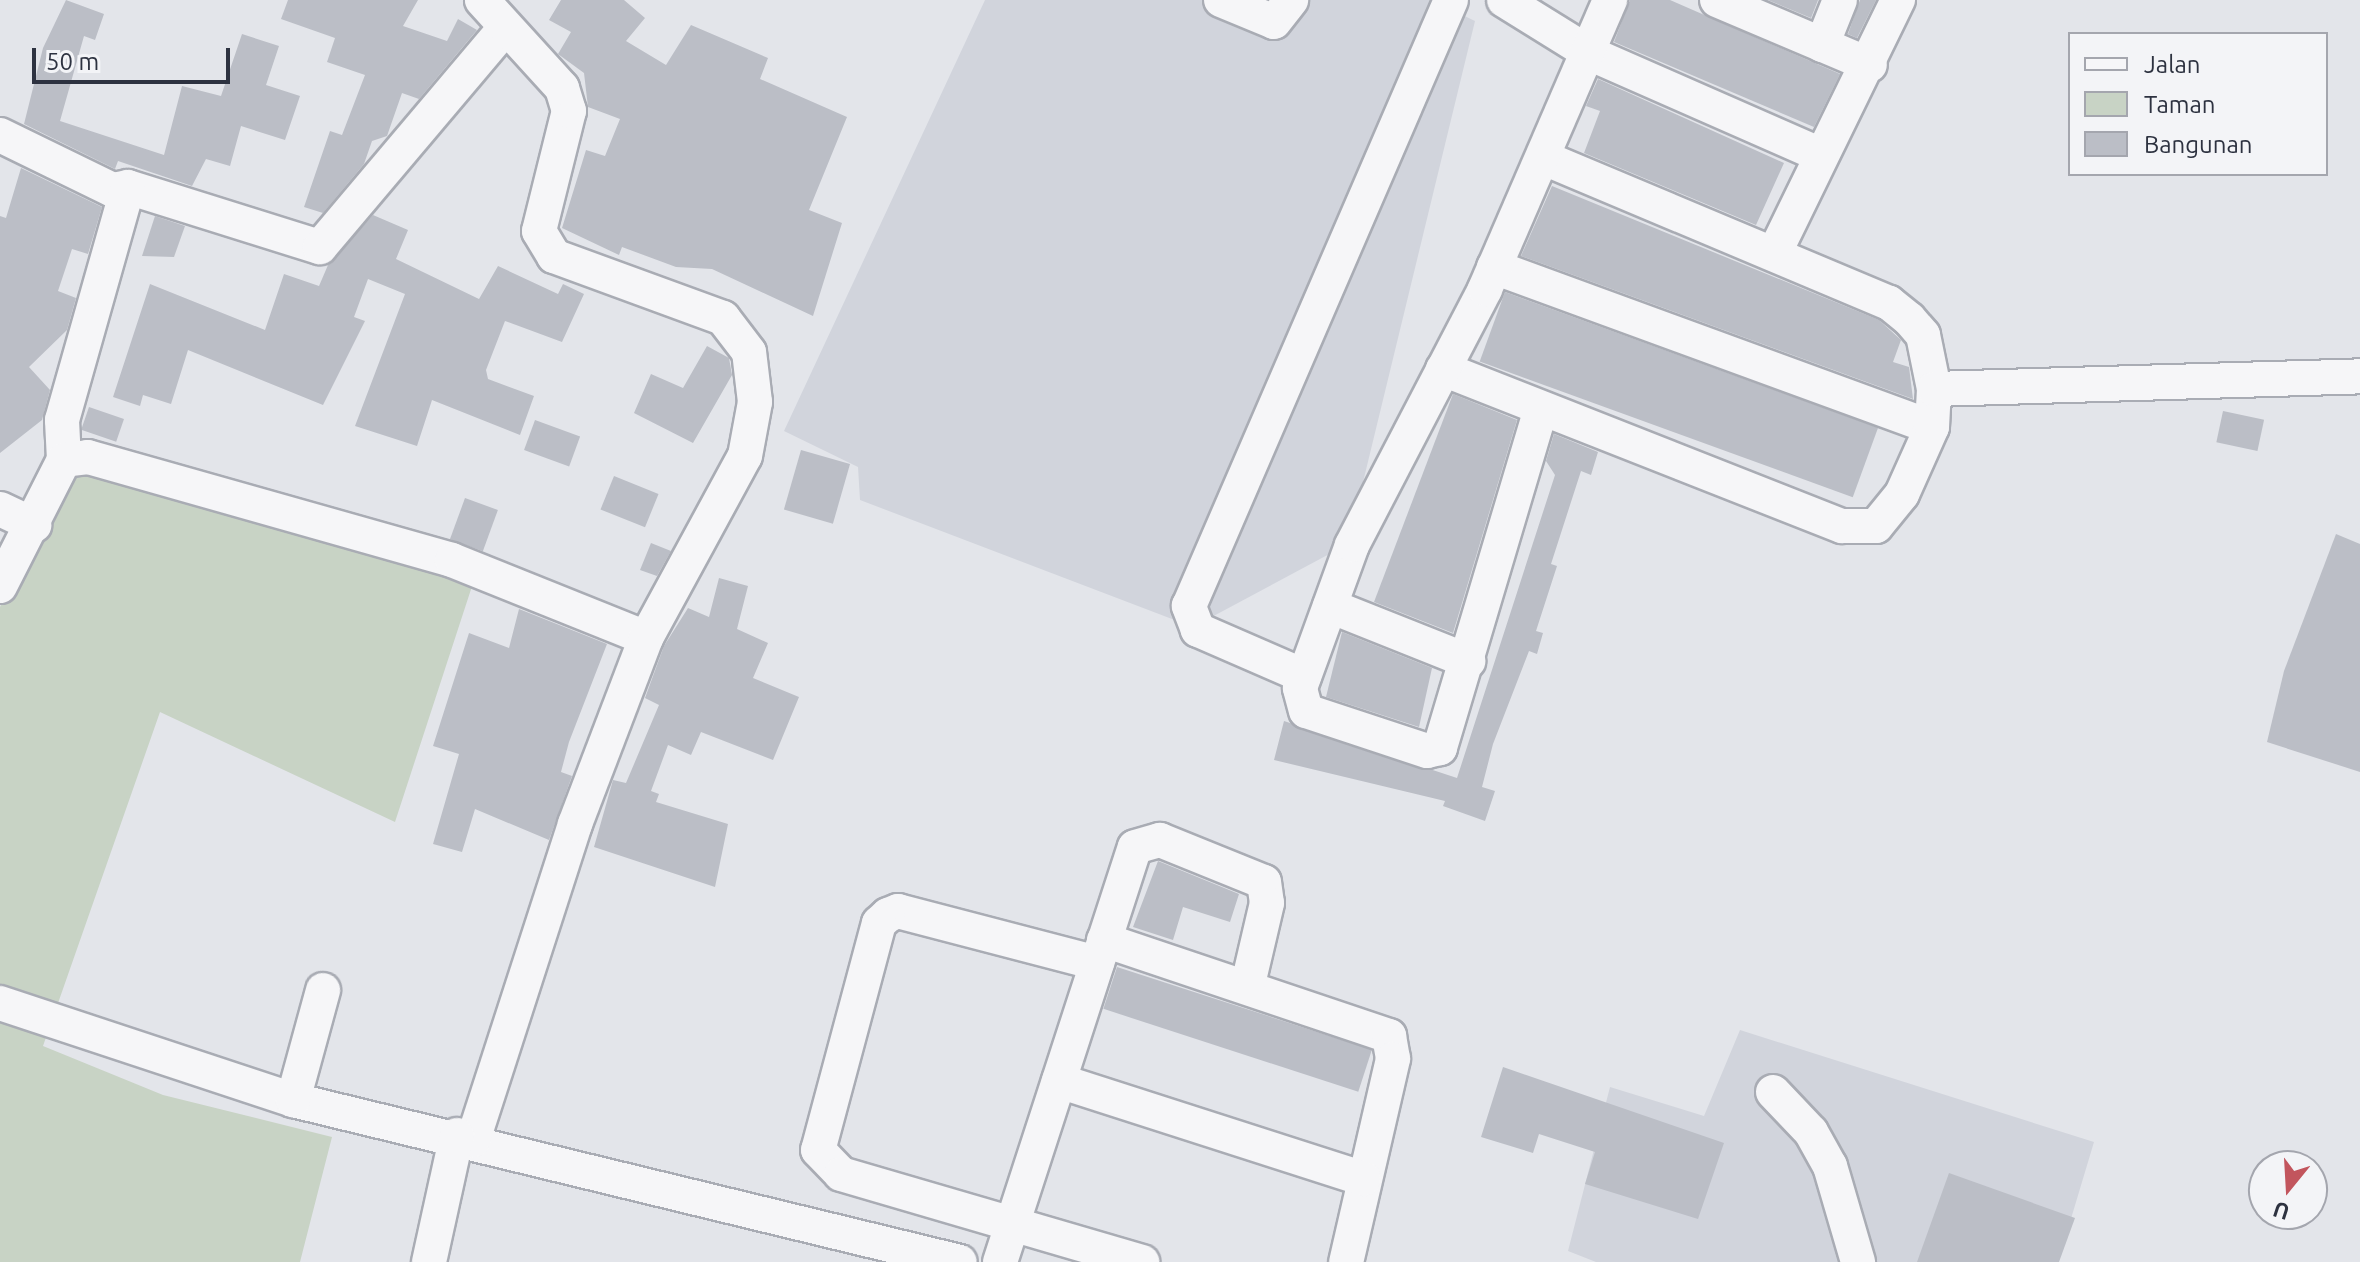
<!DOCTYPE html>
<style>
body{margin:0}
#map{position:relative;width:2360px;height:1262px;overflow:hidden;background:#e3e5ea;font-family:Ubuntu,sans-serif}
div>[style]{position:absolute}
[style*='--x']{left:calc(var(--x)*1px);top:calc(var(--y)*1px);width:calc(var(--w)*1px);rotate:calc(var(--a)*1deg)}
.built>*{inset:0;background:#d1d4dc}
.green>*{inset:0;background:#c8d3c5}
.building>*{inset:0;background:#bbbec6;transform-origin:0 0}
.roads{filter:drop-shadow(2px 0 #a9acb4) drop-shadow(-2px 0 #a9acb4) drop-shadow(0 2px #a9acb4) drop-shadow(0 -2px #a9acb4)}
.minor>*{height:34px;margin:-17px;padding:0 17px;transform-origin:17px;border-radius:17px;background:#f6f6f8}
span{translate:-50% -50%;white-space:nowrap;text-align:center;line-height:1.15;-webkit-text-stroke:8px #f3f4f7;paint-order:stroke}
.legend{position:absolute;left:2068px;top:32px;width:260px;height:144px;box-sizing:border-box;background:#f3f4f7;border:2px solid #a4a6ae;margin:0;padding:10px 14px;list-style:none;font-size:24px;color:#2d3240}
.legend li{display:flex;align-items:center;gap:16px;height:40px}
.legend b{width:40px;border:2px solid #a4a6ae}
.north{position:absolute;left:2248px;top:1150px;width:80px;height:80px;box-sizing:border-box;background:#f3f4f7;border:2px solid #a4a6ae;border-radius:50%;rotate:198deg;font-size:22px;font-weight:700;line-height:32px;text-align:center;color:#2d3240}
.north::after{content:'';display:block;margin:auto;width:28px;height:36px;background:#c2555d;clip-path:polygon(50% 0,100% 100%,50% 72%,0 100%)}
.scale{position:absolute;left:32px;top:48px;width:198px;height:36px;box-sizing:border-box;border:4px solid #2d3240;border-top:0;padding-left:10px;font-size:24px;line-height:28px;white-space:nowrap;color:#2d3240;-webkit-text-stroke:6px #f3f4f7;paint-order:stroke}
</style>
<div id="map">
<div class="built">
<i style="clip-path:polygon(985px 0,1431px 0,1475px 21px,1348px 544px,1193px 627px,860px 500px,858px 467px,784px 431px)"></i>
<i style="clip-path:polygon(1740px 1030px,2094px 1142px,2058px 1262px,1596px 1262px,1568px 1251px,1610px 1087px,1704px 1116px)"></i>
</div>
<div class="green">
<i style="clip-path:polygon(67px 461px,476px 574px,395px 822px,160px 712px,43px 1046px,163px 1095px,332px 1137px,300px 1262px,0 1262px,0 607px)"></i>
</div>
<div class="building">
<i style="clip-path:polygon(66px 0,104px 14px,95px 40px,84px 36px,60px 121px,164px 155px,182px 86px,221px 96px,242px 34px,279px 46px,266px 85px,300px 96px,285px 140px,241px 126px,230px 166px,206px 159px,192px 186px,118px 161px,115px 169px,24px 124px,43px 48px)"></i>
<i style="clip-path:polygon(288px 0,418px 0,403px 26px,447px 41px,458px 19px,477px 30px,419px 99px,402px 93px,387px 136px,372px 141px,364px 164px,323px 213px,304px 207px,330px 131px,342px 135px,365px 75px,327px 62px,335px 38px,281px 19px)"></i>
<i style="clip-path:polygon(561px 0,624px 0,645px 18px,626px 41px,666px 65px,691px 25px,768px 58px,760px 79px,847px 117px,809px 210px,842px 223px,813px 316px,712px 269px,676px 267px,622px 247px,619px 255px,562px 228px,586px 150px,605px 156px,620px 119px,588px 107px,584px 73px,558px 54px,571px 32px,549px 20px)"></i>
<i style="clip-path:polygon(1630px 0,1670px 0,1840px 74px,1814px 127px,1614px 42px)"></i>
<i style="clip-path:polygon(1768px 0,1818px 0,1811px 18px)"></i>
<i style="clip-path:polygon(1860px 0,1876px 0,1857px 38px,1848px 34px)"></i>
<i style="clip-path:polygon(1598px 79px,1784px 163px,1756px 225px,1584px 153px,1600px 111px,1586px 106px)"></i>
<i style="clip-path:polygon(21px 168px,102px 207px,88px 254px,72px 249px,58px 291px,76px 298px,67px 330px,29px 367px,50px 390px,42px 420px,0 453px,0 216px,6px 218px)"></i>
<i style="clip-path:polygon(1552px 186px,1879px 320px,1901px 340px,1893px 362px,1909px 367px,1913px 399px,1521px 256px)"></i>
<i style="clip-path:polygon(373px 215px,408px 230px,396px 259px,479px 299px,498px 266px,558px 294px,563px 284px,584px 294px,562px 342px,505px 321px,486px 370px,488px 379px,534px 396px,520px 435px,432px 400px,417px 446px,355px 426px,405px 294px,368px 279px,354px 317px,365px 321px,323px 405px,188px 350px,171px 404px,143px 395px,140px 406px,113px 397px,150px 284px,265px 330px,284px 274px,319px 286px,328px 265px)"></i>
<i style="clip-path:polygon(155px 216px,185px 226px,174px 257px,142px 256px)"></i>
<i style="left:1505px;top:292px;width:397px;height:74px;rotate:20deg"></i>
<i style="clip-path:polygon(707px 346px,729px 358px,732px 375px,693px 443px,634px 413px,651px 374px,683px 388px)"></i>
<i style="clip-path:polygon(1453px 394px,1517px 420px,1453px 633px,1374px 602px)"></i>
<i style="left:89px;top:407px;width:37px;height:24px;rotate:19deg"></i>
<i style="left:2223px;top:411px;width:42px;height:32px;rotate:12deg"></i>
<i style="left:535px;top:420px;width:48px;height:32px;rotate:20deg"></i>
<i style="clip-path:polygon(1554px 434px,1598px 452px,1591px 475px,1581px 471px,1551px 564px,1557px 566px,1536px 631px,1543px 633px,1537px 654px,1529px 651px,1493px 744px,1482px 787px,1495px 791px,1485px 821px,1443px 806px,1445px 801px,1274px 760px,1284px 721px,1457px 778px,1555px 475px,1546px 461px)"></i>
<i style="left:801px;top:450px;width:51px;height:62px;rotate:16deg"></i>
<i style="left:614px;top:476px;width:48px;height:36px;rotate:22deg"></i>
<i style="left:465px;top:498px;width:35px;height:44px;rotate:20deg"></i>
<i style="clip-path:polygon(2336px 534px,2360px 544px,2360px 772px,2267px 742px,2284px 671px)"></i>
<i style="clip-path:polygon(651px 543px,671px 551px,657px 576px,640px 570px)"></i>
<i style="clip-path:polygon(719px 578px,748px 586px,737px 629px,768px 643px,753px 678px,799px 697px,773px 760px,701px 732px,691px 755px,668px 745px,651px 791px,659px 794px,656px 802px,728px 824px,715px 887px,594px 847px,613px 780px,626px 783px,659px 705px,645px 698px,664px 646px,688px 608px,709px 617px)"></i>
<i style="clip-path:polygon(519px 609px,607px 644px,569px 742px,561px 772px,572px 776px,549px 840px,475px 809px,462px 852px,433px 844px,459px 754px,433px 746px,469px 633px,509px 648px)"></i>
<i style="clip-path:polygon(1342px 632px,1432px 668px,1419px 727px,1326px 697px)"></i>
<i style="clip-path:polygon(1158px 861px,1239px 894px,1230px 922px,1183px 907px,1173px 940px,1133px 927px)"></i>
<i style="left:1117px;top:967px;width:268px;height:44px;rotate:18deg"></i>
<i style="clip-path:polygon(1503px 1067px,1724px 1143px,1698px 1219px,1585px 1184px,1595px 1152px,1539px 1134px,1533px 1153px,1481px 1137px)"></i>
<i style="clip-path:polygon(1949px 1173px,2075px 1218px,2059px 1262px,1917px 1262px)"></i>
</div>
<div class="roads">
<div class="minor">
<i style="--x:1221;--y:0;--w:57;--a:22.5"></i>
<i style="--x:1274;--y:22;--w:28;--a:-52"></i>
<i style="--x:1504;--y:0;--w:102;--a:31.8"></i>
<i style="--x:1591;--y:54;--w:249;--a:23.7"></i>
<i style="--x:1717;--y:0;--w:166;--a:23"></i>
<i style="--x:1822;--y:45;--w:48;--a:-68.2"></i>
<i style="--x:0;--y:135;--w:126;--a:26"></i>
<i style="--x:113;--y:190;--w:15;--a:-11"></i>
<i style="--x:128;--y:187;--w:201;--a:17.4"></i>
<i style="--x:320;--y:247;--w:285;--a:-49.8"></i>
<i style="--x:1774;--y:254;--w:283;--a:-64"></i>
<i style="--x:1494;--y:267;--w:466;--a:20.1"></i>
<i style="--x:1443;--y:369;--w:429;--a:21.5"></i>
<i style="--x:1842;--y:526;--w:34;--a:0"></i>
<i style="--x:1876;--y:526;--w:41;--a:-50.9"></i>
<i style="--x:1902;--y:494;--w:73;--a:-65.9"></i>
<i style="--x:1932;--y:427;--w:38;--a:-87"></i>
<i style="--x:1934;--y:389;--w:55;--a:-101.5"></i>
<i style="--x:1923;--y:335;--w:21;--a:-131"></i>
<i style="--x:1909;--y:319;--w:26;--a:-141"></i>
<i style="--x:1889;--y:303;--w:374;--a:-157.2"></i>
<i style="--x:1934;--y:389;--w:426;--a:-1.7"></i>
<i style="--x:1540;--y:412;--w:351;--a:106.6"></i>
<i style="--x:1440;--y:748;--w:13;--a:167"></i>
<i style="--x:1427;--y:751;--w:127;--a:-161.7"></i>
<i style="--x:1306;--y:711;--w:24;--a:-105"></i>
<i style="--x:1300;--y:688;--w:152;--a:-70"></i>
<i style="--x:1352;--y:545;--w:288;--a:-62.5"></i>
<i style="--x:1485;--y:289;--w:315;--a:-66.6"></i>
<i style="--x:64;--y:460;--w:40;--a:-92.9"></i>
<i style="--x:62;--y:420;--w:242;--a:-74.2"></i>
<i style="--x:0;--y:509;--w:38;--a:25"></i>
<i style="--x:0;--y:586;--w:141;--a:-63.1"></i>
<i style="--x:64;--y:460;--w:24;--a:-7"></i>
<i style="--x:88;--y:457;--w:378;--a:15.8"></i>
<i style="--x:452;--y:560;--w:209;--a:21.9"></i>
<i style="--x:1330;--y:606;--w:149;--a:21.7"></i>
<i style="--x:1304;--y:676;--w:116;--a:-156.5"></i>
<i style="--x:1198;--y:630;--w:26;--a:-111"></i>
<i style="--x:1189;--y:606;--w:660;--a:-66.62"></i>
<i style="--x:1104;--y:940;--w:301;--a:18.6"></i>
<i style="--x:1389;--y:1036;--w:23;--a:80"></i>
<i style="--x:1393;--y:1059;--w:208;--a:103"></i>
<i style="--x:1097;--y:963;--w:206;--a:-165.4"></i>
<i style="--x:898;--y:911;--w:11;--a:158"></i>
<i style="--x:888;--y:915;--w:12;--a:138"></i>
<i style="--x:879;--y:923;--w:235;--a:105"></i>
<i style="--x:818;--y:1150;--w:33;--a:46"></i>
<i style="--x:841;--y:1174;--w:314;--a:16.3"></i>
<i style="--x:0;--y:1003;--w:309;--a:18.3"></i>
<i style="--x:293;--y:1100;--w:686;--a:13.65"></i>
<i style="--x:1059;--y:1081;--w:320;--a:17.8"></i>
<i style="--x:1773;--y:1092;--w:55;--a:46.5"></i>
<i style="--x:1811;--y:1132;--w:39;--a:61"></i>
<i style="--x:1830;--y:1166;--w:100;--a:73.7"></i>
<i style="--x:293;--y:1100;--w:114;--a:-74.7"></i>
<i style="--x:473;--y:1140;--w:332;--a:-72.1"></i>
<i style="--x:575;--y:824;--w:199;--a:-69.1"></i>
<i style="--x:646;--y:638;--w:207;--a:-61.5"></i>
<i style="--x:745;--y:456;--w:55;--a:-79.5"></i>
<i style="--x:755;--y:402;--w:50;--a:-96.8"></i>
<i style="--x:749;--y:352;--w:43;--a:-127.4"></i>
<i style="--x:723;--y:318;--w:180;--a:-159.9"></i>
<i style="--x:554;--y:256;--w:29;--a:-121"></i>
<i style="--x:539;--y:231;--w:124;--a:-76"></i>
<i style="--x:569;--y:111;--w:24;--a:-107"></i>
<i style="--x:562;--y:88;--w:119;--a:-132.3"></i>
<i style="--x:429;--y:1262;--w:130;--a:-77.6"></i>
<i style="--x:1000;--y:1262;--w:436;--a:-72"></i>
<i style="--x:1135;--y:847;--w:26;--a:-16"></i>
<i style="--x:1160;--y:840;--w:112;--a:22"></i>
<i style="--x:1264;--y:882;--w:21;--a:82"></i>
<i style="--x:1267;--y:903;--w:83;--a:103.2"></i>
</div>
</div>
<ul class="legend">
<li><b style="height:10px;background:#f6f6f8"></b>Jalan</li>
<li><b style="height:22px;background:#c8d3c5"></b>Taman</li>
<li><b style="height:22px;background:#bbbec6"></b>Bangunan</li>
</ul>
<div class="north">U</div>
<div class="scale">50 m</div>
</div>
